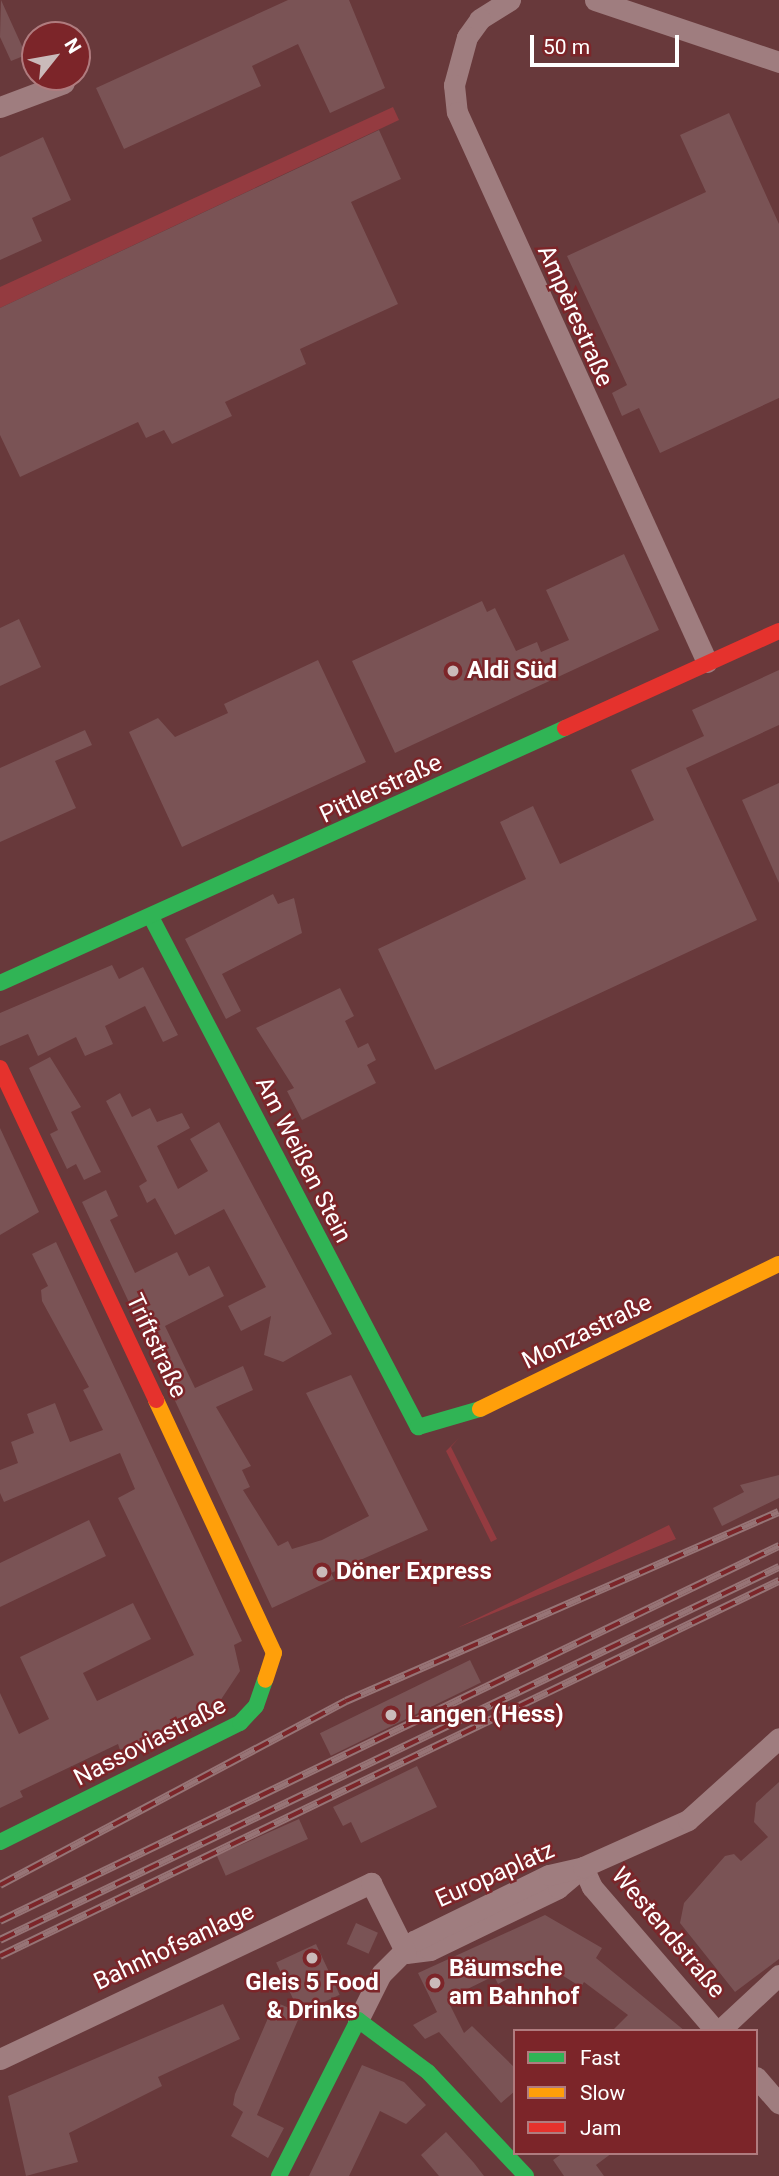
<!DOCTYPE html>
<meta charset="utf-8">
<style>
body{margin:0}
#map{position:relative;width:779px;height:2176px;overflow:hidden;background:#68393b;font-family:Roboto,sans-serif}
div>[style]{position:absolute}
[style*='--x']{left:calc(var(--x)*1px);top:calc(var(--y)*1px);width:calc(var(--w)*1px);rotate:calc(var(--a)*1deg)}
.green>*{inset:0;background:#943b40}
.building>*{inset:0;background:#7a5355;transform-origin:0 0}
.street>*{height:21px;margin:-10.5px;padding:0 10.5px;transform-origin:10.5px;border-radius:10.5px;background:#9f7d7f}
.fast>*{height:16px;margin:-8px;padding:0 8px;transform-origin:8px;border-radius:8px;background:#30b455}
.slow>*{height:16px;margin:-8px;padding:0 8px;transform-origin:8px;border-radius:8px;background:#ff9f0a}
.jam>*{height:16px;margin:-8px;padding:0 8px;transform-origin:8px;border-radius:8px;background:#e5322d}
.rail>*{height:8px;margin-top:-4px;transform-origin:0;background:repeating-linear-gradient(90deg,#7c2529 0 16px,#977476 0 32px);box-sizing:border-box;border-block:2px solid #977476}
.dots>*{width:19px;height:19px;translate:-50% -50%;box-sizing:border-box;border:4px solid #7c2529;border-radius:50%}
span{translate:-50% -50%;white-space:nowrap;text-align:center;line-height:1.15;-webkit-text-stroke:5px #7c2529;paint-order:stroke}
.street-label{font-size:24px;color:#fff}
.poi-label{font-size:24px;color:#fff;font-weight:700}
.left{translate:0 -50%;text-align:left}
.legend{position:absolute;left:513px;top:2029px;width:245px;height:126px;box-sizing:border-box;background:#7c2529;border:2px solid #b07c7f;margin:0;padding:9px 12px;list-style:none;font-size:21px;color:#fff}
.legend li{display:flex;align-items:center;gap:14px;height:35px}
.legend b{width:35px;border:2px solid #b07c7f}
.north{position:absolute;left:21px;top:21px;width:70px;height:70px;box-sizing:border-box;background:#7c2529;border:2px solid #b07c7f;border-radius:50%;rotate:59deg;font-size:19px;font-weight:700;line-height:28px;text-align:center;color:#fff}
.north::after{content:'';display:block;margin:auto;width:24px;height:32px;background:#cababa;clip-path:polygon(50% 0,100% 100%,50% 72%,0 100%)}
.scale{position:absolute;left:530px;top:35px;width:149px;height:32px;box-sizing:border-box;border:4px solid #fff;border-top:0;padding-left:9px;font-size:21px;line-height:24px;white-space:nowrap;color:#fff;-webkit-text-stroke:5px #7c2529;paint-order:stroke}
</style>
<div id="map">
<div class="green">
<i style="clip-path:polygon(393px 107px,399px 120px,0 308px,0 287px)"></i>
<i style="clip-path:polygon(459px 1438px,451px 1447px,497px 1539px,491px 1542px,446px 1451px)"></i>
<i style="clip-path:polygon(669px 1525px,676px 1539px,457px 1628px,507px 1604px)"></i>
</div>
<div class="building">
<i style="clip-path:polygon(1px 0,26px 55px,11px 61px,0 37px)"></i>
<i style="clip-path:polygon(288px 0,349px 0,385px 88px,330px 113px,298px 44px,252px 66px,261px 86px,124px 149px,96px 88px)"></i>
<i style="clip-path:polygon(729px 113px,779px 224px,779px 398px,660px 453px,639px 408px,622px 416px,612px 393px,627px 385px,567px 256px,706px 192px,680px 135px)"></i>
<i style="clip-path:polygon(379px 130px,401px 179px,351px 202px,398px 304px,300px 349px,306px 364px,225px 402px,232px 416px,172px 444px,164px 430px,146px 438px,138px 422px,20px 477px,0 435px,0 308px)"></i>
<i style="clip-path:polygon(43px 137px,71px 200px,32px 218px,42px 241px,0 260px,0 157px)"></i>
<i style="clip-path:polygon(624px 554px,659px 630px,395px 753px,352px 661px,482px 601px,487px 612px,495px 608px,516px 651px,537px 642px,541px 652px,569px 640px,546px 590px)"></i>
<i style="clip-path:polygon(19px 619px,41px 667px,0 686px,0 628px)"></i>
<i style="clip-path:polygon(318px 660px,366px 762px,182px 847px,129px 732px,158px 718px,175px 737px,228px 713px,224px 704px)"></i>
<i style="clip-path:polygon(779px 670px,779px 725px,686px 768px,757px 920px,435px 1070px,378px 949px,526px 879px,500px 822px,533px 806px,560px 864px,654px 820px,631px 770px,704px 736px,692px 710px)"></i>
<i style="clip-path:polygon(85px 730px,92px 745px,55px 761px,76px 808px,0 842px,0 768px)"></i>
<i style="clip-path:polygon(779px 783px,779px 883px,742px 800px)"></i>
<i style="clip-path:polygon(273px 894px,278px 904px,294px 898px,302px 933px,222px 974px,241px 1011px,226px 1019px,185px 939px)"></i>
<i style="clip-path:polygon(112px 965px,119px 979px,143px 967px,178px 1035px,163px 1042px,145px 1006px,105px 1026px,113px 1044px,85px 1056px,76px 1037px,38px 1056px,28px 1034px,0 1046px,0 1013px)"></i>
<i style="clip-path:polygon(340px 988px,354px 1016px,345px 1021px,358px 1048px,368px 1043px,376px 1060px,367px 1065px,376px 1083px,302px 1120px,287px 1091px,294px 1088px,256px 1028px)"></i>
<i style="clip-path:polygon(50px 1057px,81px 1107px,71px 1112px,101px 1172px,84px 1180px,76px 1164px,67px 1169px,50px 1134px,58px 1130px,29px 1068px)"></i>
<i style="clip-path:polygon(120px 1093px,132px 1117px,150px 1108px,157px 1122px,182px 1113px,190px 1128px,157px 1146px,178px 1189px,208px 1171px,190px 1139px,219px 1122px,332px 1334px,283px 1362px,264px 1355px,271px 1316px,241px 1331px,228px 1306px,266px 1287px,224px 1209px,175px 1235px,155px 1198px,147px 1203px,139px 1186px,147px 1181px,106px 1101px)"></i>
<i style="clip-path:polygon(0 1128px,39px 1212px,0 1235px)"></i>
<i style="clip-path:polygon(106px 1190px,118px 1216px,110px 1220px,135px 1273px,177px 1252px,189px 1276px,209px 1266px,224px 1296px,165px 1326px,195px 1388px,243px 1366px,253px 1390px,216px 1407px,251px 1466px,242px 1470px,250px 1487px,243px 1490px,278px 1546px,288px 1541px,292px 1549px,322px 1540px,369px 1516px,306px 1393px,351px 1375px,428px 1530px,331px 1573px,334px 1579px,272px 1608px,82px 1202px)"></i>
<i style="clip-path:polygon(56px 1242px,242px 1641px,234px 1645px,240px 1671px,218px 1704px,120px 1750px,118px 1744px,20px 1791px,23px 1797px,0 1808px,0 1693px,19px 1734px,49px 1719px,20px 1657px,133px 1603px,151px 1639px,83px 1673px,97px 1701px,194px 1655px,118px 1498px,135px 1489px,120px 1453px,4px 1502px,0 1493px,0 1470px,18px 1463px,11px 1442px,34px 1433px,27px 1414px,55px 1403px,70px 1442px,103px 1430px,83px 1390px,89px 1387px,42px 1301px,41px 1290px,48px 1286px,32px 1254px)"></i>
<i style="clip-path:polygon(779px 1475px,779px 1498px,722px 1526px,713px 1508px,744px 1492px,740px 1485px)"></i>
<i style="clip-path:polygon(89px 1520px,106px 1556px,0 1607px,0 1563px)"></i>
<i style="left:470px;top:1660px;width:25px;height:167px;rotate:64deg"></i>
<i style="clip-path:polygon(417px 1766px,437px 1807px,361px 1843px,351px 1822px,343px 1826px,333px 1807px)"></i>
<i style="clip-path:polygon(779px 1782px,779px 1959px,735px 1992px,680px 1923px,684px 1903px,725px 1856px,734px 1854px,741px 1861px,768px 1837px,754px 1822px,756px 1803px)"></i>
<i style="left:299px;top:1819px;width:22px;height:90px;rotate:66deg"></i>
<i style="clip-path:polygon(545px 1915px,602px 1948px,596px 1958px,685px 2031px,612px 2031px,628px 2015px,584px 1982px,581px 1987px,541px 1962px,498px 1984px,494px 1976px,447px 1999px,464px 2033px,472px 2026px,515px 2068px,515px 2091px,501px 2103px,439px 2032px,425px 2039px,413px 2025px,437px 2012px,418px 1973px)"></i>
<i style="left:356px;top:1923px;width:24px;height:23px;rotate:24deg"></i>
<i style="left:316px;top:1944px;width:56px;height:44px;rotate:65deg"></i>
<i style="clip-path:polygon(275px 2002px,301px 2013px,257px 2115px,284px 2128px,268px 2158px,231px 2136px,243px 2112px,233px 2105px,235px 2094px)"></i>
<i style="clip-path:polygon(223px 2004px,240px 2039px,158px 2077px,162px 2086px,69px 2133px,78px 2162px,26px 2176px,8px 2096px)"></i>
<i style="clip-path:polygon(362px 2065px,404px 2082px,426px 2105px,406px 2124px,380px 2111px,349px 2176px,309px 2176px)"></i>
<i style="clip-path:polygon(446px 2132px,474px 2163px,484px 2176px,439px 2176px,421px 2155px)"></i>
<i style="clip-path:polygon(563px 2153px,612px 2153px,596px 2165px,604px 2176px,564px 2176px,553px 2160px)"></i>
</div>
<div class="street">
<i style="--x:510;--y:0;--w:36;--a:148"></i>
<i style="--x:480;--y:19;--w:22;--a:126"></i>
<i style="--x:467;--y:37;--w:50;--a:105.2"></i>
<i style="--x:454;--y:85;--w:27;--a:84"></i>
<i style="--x:457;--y:112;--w:604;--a:65.56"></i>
<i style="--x:595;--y:0;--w:194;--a:18.6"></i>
<i style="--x:0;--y:107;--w:68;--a:-20.6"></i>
<i style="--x:583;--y:1867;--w:22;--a:66"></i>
<i style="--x:592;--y:1887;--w:190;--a:49.3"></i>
<i style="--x:406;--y:1953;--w:24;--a:-7"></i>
<i style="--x:430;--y:1950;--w:142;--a:-25.8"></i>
<i style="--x:558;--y:1888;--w:26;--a:-40"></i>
<i style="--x:358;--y:2020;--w:51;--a:-63.4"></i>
<i style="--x:381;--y:1974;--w:47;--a:-45"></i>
<i style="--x:414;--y:1941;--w:150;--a:-26.1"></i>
<i style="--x:549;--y:1875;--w:35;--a:-13"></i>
<i style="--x:583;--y:1867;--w:115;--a:-24.1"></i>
<i style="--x:688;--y:1820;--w:122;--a:-42"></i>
<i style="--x:719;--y:2031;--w:82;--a:-43"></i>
<i style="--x:0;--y:2059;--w:411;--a:-25.4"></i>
<i style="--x:371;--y:1883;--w:78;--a:63.4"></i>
<i style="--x:756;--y:2077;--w:35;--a:49"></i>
</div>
<div class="fast">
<i style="--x:151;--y:917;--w:576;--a:62.37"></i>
<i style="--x:418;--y:1427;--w:65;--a:-16.2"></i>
<i style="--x:0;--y:983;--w:620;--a:-24.29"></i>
<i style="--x:0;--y:1842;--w:268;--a:-26.4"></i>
<i style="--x:240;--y:1723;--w:23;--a:-47"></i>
<i style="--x:256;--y:1706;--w:28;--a:-71"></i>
<i style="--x:279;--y:2176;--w:175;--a:-63.1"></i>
<i style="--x:358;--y:2020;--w:87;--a:36.6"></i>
<i style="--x:428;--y:2072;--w:143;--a:46.7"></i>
</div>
<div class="slow">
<i style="--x:156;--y:1400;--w:279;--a:65"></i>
<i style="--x:274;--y:1653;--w:28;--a:108"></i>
<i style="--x:480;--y:1409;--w:332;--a:-25.9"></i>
</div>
<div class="jam">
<i style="--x:565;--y:728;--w:235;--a:-24.4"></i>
<i style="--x:0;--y:1068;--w:367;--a:64.8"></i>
</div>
<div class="rail">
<i style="--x:0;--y:1885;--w:392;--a:-28"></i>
<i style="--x:346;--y:1701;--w:472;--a:-23.6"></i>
<i style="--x:0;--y:1921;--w:865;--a:-25.71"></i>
<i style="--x:0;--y:1940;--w:864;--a:-25.59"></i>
<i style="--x:0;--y:1956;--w:865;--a:-25.71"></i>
</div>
<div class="dots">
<i style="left:453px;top:671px;background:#cababa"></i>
<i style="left:322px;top:1572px;background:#cababa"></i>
<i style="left:391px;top:1715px;background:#cababa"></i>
<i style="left:312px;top:1958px;background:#cababa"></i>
<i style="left:435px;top:1983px;background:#cababa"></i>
</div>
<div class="street-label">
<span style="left:575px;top:316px;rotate:66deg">Ampèrestraße</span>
<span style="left:381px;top:789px;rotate:-25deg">Pittlerstraße</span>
<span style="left:303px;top:1160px;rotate:63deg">Am Weißen Stein</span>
<span style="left:587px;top:1332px;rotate:-26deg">Monzastraße</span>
<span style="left:156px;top:1346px;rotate:65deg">Triftstraße</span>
<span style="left:150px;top:1742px;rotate:-27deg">Nassoviastraße</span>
<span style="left:495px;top:1875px;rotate:-24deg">Europaplatz</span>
<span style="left:668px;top:1933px;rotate:50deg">Westendstraße</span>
<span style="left:174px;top:1947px;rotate:-25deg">Bahnhofsanlage</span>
</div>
<div class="poi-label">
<span class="left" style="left:467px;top:671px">Aldi Süd</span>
<span class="left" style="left:336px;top:1572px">Döner Express</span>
<span class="left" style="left:407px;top:1715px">Langen (Hess)</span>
<span class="left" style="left:449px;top:1983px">Bäumsche<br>am Bahnhof</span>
<span style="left:312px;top:1997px">Gleis 5 Food<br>&amp; Drinks</span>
</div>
<ul class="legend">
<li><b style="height:9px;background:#30b455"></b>Fast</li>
<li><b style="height:9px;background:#ff9f0a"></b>Slow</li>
<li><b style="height:9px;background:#e5322d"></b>Jam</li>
</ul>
<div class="north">N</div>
<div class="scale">50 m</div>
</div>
